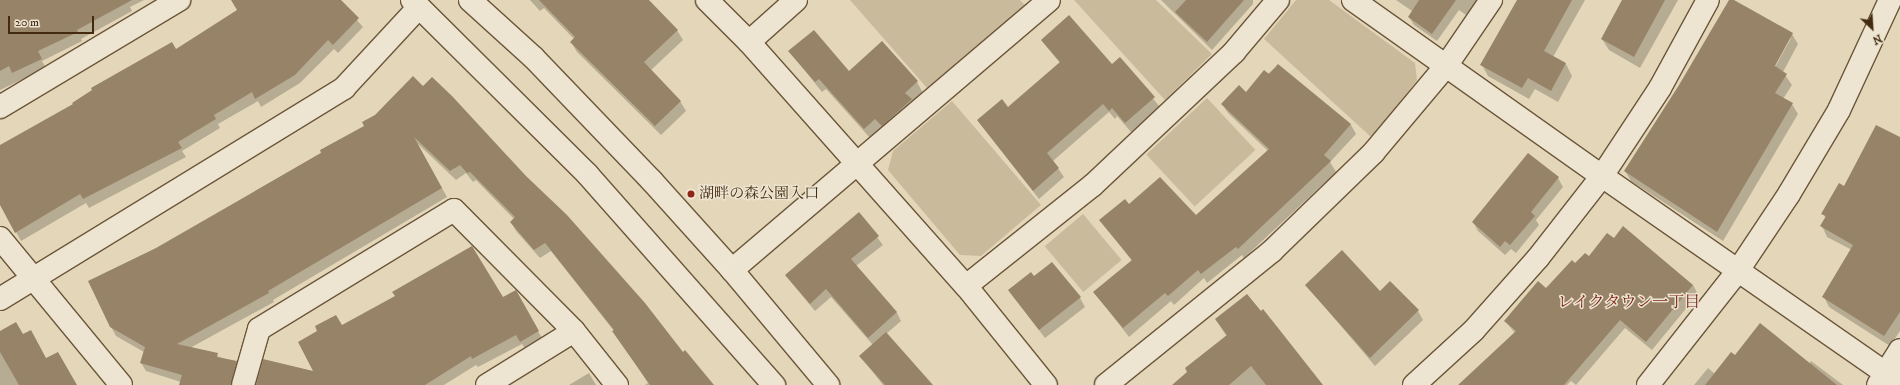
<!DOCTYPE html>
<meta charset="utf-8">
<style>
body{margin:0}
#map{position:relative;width:1900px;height:385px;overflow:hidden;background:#e4d7b9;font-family:"IM FELL DW Pica","Noto Serif JP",serif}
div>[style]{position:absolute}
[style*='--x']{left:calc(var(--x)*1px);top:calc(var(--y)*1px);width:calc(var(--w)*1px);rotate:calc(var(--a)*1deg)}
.green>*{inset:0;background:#c9ba9c;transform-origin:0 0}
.shadow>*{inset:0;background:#0003}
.building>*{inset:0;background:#978468}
.roads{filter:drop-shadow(1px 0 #6c563a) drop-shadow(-1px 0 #6c563a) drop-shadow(0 1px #6c563a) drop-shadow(0 -1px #6c563a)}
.minor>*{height:22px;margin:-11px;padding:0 11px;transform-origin:11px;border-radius:11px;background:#ede5d2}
.tertiary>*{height:22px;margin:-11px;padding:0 11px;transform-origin:11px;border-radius:11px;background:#ede5d2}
.dots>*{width:11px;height:11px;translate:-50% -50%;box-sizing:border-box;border:2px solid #ede5d2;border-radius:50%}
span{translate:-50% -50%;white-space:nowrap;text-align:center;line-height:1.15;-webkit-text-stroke:3px #ede5d2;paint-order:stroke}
.poi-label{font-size:15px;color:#442b10}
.left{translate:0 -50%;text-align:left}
.neighbourhood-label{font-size:16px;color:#7a1f14}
.north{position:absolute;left:1852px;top:8px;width:40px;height:40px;-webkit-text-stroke:3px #ede5d2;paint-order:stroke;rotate:155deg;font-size:11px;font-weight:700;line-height:16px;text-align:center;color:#442b10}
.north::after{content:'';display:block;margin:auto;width:14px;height:18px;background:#442b10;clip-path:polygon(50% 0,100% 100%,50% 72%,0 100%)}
.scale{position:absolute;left:8px;top:16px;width:86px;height:18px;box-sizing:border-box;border:2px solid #442b10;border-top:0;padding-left:5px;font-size:12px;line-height:14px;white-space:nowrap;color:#442b10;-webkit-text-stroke:3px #ede5d2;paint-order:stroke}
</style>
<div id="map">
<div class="green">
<i style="clip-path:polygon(850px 0,1020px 0,1025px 5px,927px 88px)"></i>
<i style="clip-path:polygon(1074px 0,1156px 0,1212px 54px,1165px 100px)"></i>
<i style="clip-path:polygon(1296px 0,1329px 0,1415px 63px,1417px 80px,1372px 138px,1264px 39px)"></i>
<i style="left:1207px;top:98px;width:71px;height:83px;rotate:47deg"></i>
<i style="clip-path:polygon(952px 101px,1041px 205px,981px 256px,960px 255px,888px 170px,893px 151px)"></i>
<i style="left:1083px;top:214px;width:60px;height:50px;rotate:50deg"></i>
</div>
<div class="shadow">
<i style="clip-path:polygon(0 0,144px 0,130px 7px,132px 11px,81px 39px,82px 41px,42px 61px,46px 68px,0 90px)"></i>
<i style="clip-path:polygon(246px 0,339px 0,363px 27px,338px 53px,334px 49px,300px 83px,261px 107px,258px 101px,218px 124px,220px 128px,182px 151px,186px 157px,89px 208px,86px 203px,21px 241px,0 203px,0 146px,176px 50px,238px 11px)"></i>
<i style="clip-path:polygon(530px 0,648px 0,677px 30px,683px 40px,650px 71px,680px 101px,686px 111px,661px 135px,577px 52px,571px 42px,574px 39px,544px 8px,540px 11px)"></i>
<i style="clip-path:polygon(1161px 0,1253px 0,1253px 4px,1212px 50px)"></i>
<i style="clip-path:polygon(1396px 0,1478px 0,1466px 15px,1459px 10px,1437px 41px,1414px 25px,1409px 17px,1412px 11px)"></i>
<i style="clip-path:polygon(1518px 0,1585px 0,1553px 57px,1566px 64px,1572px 76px,1558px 102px,1535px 89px,1529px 99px,1488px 76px,1482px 65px)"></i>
<i style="clip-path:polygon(1623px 0,1678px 0,1640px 68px,1609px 50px,1602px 39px)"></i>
<i style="clip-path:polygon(evenodd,1731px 0,1792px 34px,1798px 44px,1783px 72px,1792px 85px,1783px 99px,1792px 104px,1798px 114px,1723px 241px,1631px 181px,1625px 171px,1680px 86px,1731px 0,1789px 38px,1791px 38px,1773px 71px,1771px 70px,1789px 38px)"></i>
<i style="clip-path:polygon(1042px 41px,1112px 65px,1119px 58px,1160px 107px,1131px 132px,1117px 116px,1115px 119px,1109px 112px,1053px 161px,1064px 177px,1039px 199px,978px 121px,1008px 108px,1060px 63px)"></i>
<i style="clip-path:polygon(882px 43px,917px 82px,923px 93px,871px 139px,826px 89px,822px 92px,789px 51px,849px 72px)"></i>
<i style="clip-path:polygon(1278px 65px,1351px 125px,1356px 134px,1330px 162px,1336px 172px,1244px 258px,1242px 255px,1207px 283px,1204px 278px,1174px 305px,1171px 301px,1129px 337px,1094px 292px,1132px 261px,1101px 220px,1129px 205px,1196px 217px,1268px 151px,1228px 113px,1222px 104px,1246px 93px)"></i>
<i style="clip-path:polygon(413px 78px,683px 354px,713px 385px,645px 385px,648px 383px,614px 331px,551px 251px,540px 258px,516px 231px,511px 222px,514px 219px,476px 180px,473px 182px,466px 173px,456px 180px,417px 143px,447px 197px,273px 300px,274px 302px,190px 348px,236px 362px,241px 371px,239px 385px,180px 385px,181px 382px,146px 371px,141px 363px,144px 352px,116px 336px,111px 327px,157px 249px,365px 127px)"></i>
<i style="clip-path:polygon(1900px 138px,1900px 331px,1890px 346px,1829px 307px,1824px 297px,1852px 250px,1827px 237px,1822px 226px,1826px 219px,1823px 214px,1844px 187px)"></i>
<i style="clip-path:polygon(1528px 155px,1558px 178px,1563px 187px,1536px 220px,1539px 225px,1516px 253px,1511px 249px,1505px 255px,1478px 231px,1473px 222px)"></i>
<i style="clip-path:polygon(859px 214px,883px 245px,856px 266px,897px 313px,901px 321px,886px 334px,928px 385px,883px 385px,861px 357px,873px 345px,831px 297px,815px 311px,786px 276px)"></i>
<i style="clip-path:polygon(1614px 239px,1693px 285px,1698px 294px,1652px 350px,1625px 328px,1576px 385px,1571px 381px,1567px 385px,1464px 385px,1515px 333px,1505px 321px,1576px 264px,1589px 258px)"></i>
<i style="clip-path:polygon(1390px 282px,1418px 311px,1423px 320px,1375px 366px,1306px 285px,1380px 293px)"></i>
<i style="clip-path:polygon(515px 291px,543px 340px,526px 350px,522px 344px,478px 367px,476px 365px,444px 385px,255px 385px,264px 360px,315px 373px,342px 327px,503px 299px)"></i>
<i style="clip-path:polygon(1009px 291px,1080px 298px,1085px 307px,1045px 338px)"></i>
<i style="clip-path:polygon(1216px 320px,1322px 385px,1173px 385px,1227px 337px)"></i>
<i style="clip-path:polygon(23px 336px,46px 360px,76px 385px,0 385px,0 339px)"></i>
<i style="clip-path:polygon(1735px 356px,1809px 364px,1811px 361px,1843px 385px,1694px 385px,1708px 368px,1715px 374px)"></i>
<i style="clip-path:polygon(589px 373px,596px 385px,569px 385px)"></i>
</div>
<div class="building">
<i style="clip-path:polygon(0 0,132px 0,77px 30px,78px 32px,38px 51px,42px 59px,12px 73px,9px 66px,0 71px)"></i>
<i style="clip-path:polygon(231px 0,341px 0,359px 18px,333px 45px,328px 40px,295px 75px,255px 99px,252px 92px,214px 115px,216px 119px,178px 142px,182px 148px,83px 199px,80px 194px,15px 233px,0 205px,0 145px,73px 104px,72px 103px,92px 90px,91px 88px,172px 42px,176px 49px,237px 10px)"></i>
<i style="clip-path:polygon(539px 0,649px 0,678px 30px,644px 62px,681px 101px,655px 126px,570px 42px,575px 37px)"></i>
<i style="clip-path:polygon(1186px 0,1244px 0,1207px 42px,1175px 12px)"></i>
<i style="clip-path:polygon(1419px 0,1456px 0,1432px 34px,1408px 17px)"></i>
<i style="clip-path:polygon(1517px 0,1572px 0,1544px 51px,1566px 63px,1551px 91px,1528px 78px,1522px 88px,1480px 65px)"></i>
<i style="clip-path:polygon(1622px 0,1665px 0,1634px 57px,1601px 39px)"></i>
<i style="clip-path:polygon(1729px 0,1734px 0,1793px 33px,1775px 66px,1787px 74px,1775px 93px,1793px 103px,1717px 232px,1624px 171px,1679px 85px)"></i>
<i style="clip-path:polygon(1069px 15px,1112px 64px,1120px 57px,1155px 97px,1125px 123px,1112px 108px,1109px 111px,1103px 104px,1047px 153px,1059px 168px,1033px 191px,977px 120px,1002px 99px,1008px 107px,1060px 62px,1041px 40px)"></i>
<i style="clip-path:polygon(814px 30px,849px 71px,882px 41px,918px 81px,905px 93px,912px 99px,882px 126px,875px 119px,864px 129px,819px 79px,815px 82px,788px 51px)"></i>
<i style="clip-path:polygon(1278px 64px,1351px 124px,1324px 155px,1331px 161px,1238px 249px,1236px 247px,1201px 274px,1198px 270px,1168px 296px,1165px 293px,1123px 328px,1093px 292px,1132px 260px,1099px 220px,1125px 199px,1129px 204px,1160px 177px,1196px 215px,1269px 149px,1221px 104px,1239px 85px,1246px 92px,1264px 70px,1269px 74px)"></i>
<i style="clip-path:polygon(413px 76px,423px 86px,432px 77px,452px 96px,526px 176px,567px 215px,645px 303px,683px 352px,685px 350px,714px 385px,650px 385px,612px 331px,614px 330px,545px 243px,534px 250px,510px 222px,515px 217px,470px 172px,467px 173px,460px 165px,450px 171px,414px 137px,442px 188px,268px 291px,269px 293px,177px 344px,218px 353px,217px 357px,237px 361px,231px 385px,179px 385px,182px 375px,140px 363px,145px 347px,110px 327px,88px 281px,156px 248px,321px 153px,320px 150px,364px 126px,362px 122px,375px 115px)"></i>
<i style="clip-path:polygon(1876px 125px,1900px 137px,1900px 312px,1884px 336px,1822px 297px,1853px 245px,1820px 226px,1826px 216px,1821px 214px,1839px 183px,1844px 186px)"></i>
<i style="clip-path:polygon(1528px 153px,1559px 177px,1531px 212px,1535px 216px,1510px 245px,1505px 241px,1500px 247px,1472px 222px)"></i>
<i style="clip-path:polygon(859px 212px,879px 236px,851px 259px,897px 312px,868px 338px,826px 289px,810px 304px,785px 275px)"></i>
<i style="clip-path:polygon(1623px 226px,1693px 285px,1646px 342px,1620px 320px,1564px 385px,1458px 385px,1516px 331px,1504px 321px,1538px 281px,1546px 288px,1572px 260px,1575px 263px,1585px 253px,1589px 256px,1607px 233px,1614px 238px)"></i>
<i style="clip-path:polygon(472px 246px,503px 297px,516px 290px,539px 331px,520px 342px,516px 335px,472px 359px,471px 356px,425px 385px,256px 385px,263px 359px,313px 371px,298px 342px,317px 331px,315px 326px,336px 315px,342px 325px,395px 296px,392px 292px)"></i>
<i style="clip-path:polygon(1342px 250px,1380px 291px,1390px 281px,1419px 310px,1370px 358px,1305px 285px)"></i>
<i style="clip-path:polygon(1052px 262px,1081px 297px,1039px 330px,1008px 290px,1031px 272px,1034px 276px)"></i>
<i style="clip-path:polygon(1247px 294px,1261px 311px,1263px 309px,1323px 385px,1266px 385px,1251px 366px,1229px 385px,1172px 385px,1187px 372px,1185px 368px,1227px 335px,1215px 319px)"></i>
<i style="clip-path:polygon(16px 322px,23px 334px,31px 330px,46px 358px,58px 352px,77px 385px,19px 385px,0 352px,0 331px)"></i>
<i style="clip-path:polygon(1760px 323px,1837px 385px,1705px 385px,1731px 352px,1735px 355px)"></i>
<i style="clip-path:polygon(886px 332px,933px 385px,885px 385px,859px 356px)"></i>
</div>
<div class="roads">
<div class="minor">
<i style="--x:707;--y:0;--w:59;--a:45"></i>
<i style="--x:749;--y:42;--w:327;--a:48.4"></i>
<i style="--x:966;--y:286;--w:127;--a:51.1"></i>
<i style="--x:1353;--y:0;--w:305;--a:35.3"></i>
<i style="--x:1602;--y:176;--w:105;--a:-56.6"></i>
<i style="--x:1660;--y:88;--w:100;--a:-61.4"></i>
<i style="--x:749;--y:42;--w:63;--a:-41.8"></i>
<i style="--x:0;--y:107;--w:209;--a:-30.9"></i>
<i style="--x:0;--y:238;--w:190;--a:50.5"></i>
<i style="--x:732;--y:270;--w:416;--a:-40.4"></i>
<i style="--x:966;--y:286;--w:162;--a:-38.5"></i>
<i style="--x:1093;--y:185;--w:194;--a:-43.3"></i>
<i style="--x:1234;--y:52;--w:68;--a:-49.8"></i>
<i style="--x:0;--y:299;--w:404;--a:-31.5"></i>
<i style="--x:344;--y:88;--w:110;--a:-47.2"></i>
<i style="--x:243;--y:385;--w:58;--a:-74.1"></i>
<i style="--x:259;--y:329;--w:228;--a:-31.4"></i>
<i style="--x:454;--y:210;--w:170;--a:45.2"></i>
<i style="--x:574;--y:331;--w:69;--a:51.5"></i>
<i style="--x:487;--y:385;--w:102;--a:-31.8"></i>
<i style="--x:1106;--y:385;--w:213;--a:-38.9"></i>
<i style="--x:1272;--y:251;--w:141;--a:-44.1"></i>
<i style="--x:1373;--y:153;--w:114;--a:-50"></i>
<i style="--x:1446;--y:66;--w:80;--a:-55.7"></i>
<i style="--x:1414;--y:385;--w:81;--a:-42.5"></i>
<i style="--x:1474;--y:330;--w:96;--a:-48.4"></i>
<i style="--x:1538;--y:258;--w:104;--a:-52"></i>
<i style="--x:1602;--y:176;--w:363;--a:34.8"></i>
<i style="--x:1648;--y:385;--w:144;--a:-51.8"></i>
<i style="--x:1737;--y:272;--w:94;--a:-56.3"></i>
<i style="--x:1789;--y:194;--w:98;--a:-59.2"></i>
<i style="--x:1839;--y:110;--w:121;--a:-65.1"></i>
<i style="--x:1878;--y:385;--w:41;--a:-57.8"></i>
</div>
<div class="tertiary">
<i style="--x:412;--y:0;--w:248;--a:44.8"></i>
<i style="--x:588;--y:175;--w:281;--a:48.5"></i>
<i style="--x:470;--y:0;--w:86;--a:42.2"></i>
<i style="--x:534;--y:58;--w:170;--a:46.2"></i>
<i style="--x:652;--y:181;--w:120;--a:48"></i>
<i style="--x:732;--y:270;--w:150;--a:50.1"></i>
</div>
</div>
<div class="dots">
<i style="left:691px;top:194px;background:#8f2418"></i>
</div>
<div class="poi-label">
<span class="left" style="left:699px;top:194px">湖畔の森公園入口</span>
</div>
<div class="neighbourhood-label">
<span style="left:1629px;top:302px">レイクタウン一丁目</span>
</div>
<div class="north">N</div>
<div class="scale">20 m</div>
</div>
